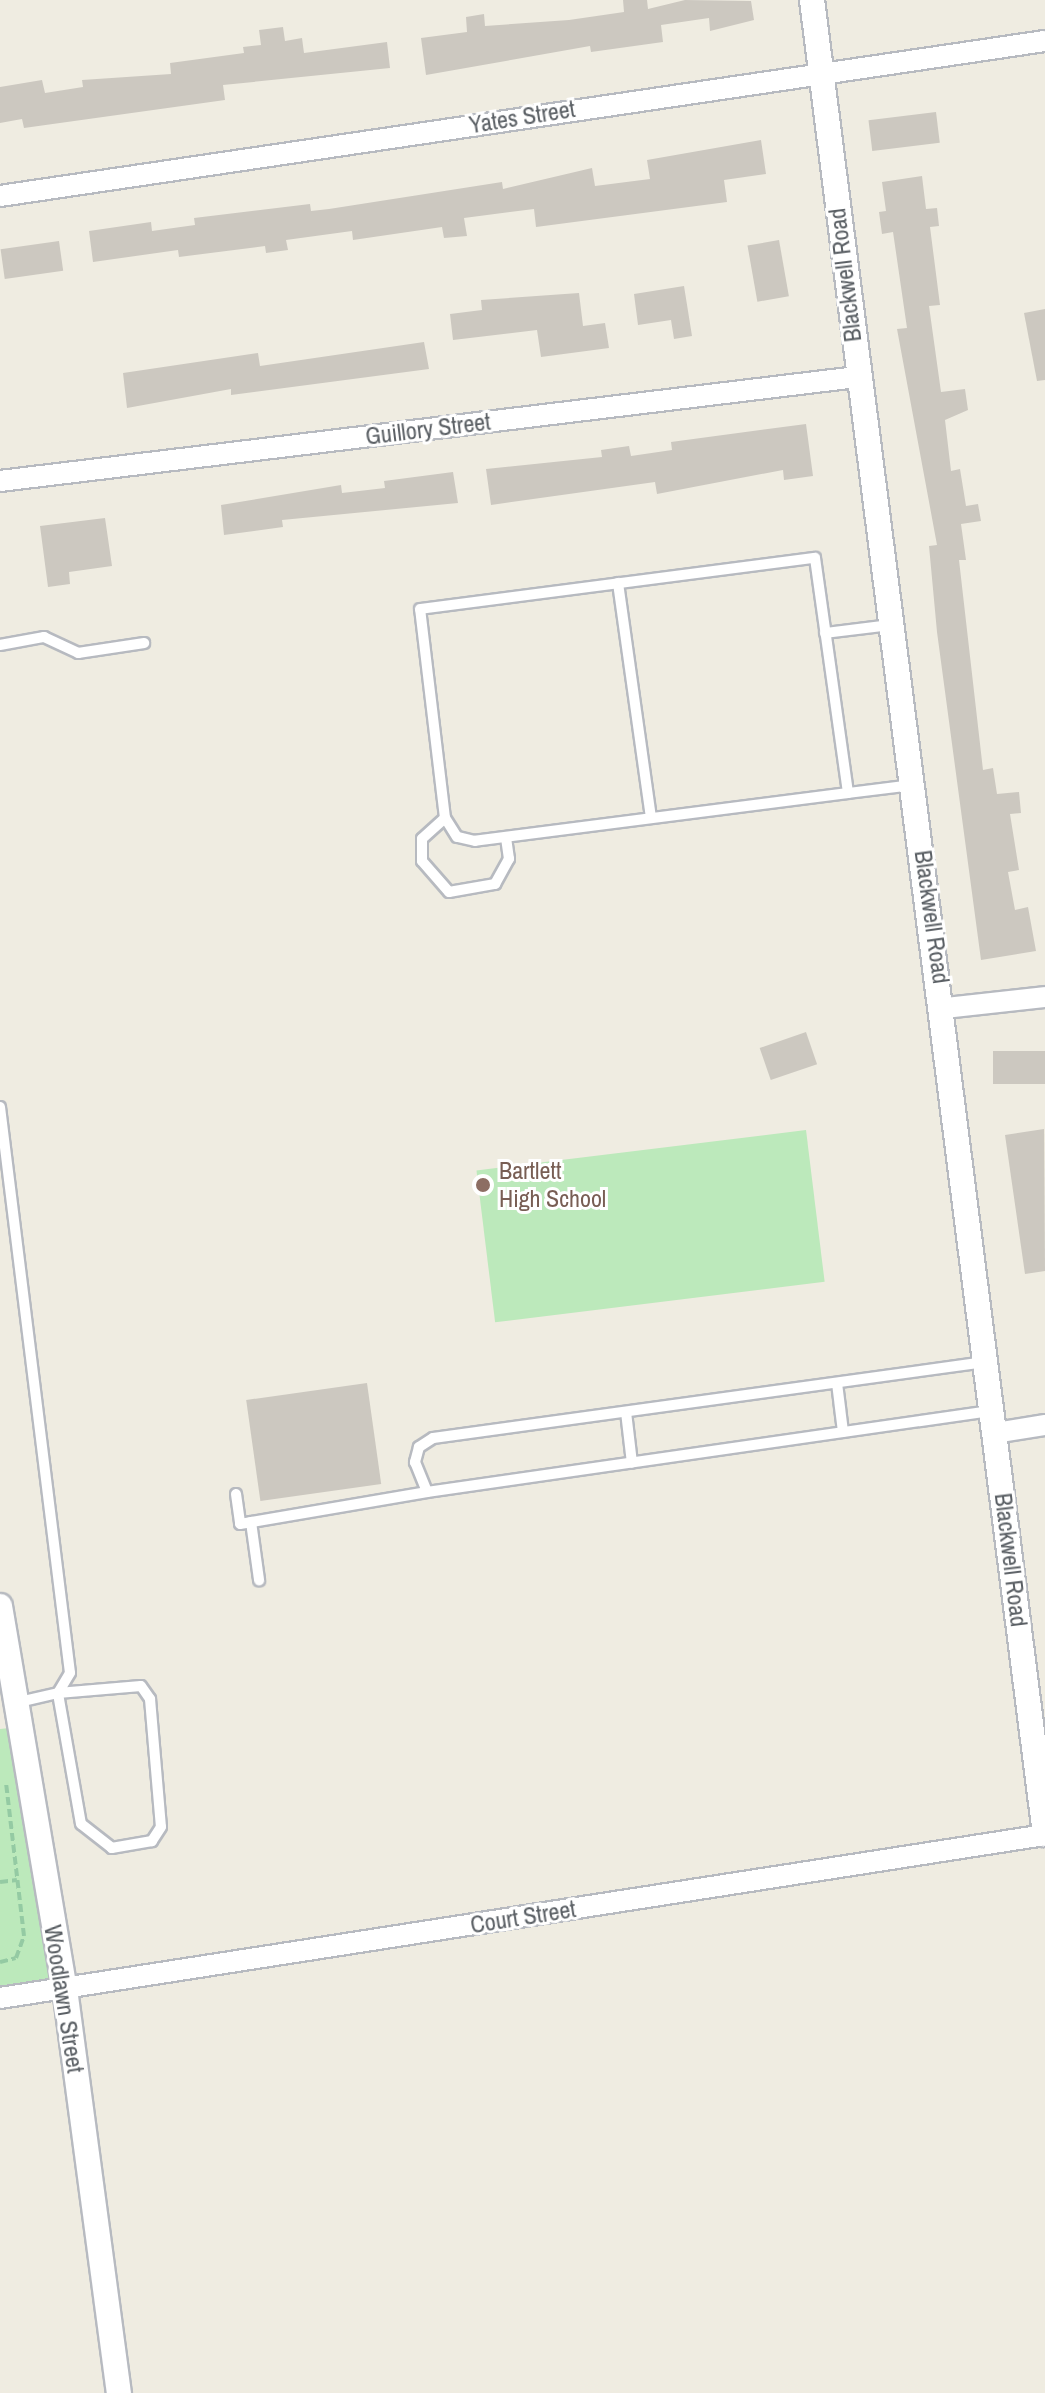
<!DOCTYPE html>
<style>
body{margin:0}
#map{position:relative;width:1045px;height:2393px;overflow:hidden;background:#efece1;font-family:"Archivo Narrow",sans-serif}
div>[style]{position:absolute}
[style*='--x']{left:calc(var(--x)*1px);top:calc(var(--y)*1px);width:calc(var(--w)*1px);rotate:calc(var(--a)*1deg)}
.green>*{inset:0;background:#bce9bb;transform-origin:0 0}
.building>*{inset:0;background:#ccc8c0;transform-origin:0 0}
.path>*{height:4px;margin-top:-2px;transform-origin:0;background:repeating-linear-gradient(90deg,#94caa3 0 8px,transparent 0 12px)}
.roads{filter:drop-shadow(2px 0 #b7bac0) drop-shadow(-2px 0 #b7bac0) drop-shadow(0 2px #b7bac0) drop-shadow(0 -2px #b7bac0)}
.service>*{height:10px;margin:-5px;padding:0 5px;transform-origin:5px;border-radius:5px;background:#fff}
.minor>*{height:20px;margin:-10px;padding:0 10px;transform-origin:10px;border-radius:10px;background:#fff}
.tertiary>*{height:24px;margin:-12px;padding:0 12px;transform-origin:12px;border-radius:12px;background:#fff}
.dots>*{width:22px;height:22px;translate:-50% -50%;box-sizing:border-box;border:4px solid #fff;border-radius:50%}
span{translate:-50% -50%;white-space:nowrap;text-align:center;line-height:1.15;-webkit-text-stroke:6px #fff;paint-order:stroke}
.street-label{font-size:24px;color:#5a5f64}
.education-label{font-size:24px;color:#785e54}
.left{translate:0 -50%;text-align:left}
</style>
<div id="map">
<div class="green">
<i style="left:806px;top:1130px;width:153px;height:332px;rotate:83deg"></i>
<i style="clip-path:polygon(19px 1727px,65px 1989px,0 1998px,0 1729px)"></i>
</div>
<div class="building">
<i style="clip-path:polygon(623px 0,647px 0,648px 9px,685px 0,751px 1px,754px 20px,710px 31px,709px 18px,661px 25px,663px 42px,591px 52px,590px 46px,426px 75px,421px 38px,467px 32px,466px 17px,484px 14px,485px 26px,569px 20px,624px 12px)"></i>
<i style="clip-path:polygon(283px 27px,285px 41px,302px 38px,304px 53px,387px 42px,390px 68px,223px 85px,225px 100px,24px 128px,22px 119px,0 123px,0 87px,42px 80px,45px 93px,83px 87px,82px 80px,171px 74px,170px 63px,244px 53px,243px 47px,261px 45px,259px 30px)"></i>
<i style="left:936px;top:112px;width:31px;height:68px;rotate:83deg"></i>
<i style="clip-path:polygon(761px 140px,766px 174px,724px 180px,727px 202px,536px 227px,534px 209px,464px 218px,467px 236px,444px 238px,442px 227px,353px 240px,352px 231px,286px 240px,288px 250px,266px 253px,265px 246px,179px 257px,178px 250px,93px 262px,89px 231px,151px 222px,152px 231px,195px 225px,194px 218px,310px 204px,311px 211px,329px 209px,502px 182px,503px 189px,592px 168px,595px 186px,650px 179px,647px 160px)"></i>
<i style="clip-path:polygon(922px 176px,926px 209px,937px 208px,939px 226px,930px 227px,940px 305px,929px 306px,941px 392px,965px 389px,968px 410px,945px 420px,951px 471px,960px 469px,966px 506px,978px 504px,981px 521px,961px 524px,966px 560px,959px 560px,983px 770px,993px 768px,997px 794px,1019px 792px,1021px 813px,1010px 814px,1019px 870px,1008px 872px,1015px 910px,1028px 907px,1036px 951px,981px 960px,937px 632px,929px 546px,937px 545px,897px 329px,907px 328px,893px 232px,882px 234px,879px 212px,886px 211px,882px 182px)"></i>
<i style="left:779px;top:240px;width:57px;height:32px;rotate:80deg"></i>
<i style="left:59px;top:241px;width:30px;height:59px;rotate:82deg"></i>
<i style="clip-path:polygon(684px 286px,692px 336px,674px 339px,671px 320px,638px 325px,634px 294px)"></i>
<i style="clip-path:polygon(579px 293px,583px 326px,605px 323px,609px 348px,541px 357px,537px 330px,453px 340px,450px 314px,482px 310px,481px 300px)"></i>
<i style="clip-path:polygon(1045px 309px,1045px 380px,1037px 381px,1024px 313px)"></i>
<i style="clip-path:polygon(424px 342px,429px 369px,231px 395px,231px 389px,127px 408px,123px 373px,258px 353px,260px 366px)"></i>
<i style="clip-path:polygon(806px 424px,813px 476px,784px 480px,783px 470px,657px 494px,655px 482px,491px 505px,486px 469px,602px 457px,601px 450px,629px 446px,631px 456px,672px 450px,671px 442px)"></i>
<i style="clip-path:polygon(453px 472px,458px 503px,282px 520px,283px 527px,224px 535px,221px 505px,341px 485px,342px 493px,385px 488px,384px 481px)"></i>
<i style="clip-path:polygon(105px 518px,112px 566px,69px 572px,70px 584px,48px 587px,40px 526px)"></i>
<i style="left:806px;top:1032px;width:34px;height:49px;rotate:71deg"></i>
<i style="left:1045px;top:1051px;width:33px;height:52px;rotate:90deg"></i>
<i style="clip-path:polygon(1044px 1129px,1045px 1271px,1025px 1274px,1005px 1135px)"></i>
<i style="left:367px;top:1383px;width:102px;height:122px;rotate:82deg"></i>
</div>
<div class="path">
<i style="--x:0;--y:1882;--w:17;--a:-7"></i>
<i style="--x:0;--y:1962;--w:16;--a:-14"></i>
<i style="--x:16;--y:1958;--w:23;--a:-70"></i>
<i style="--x:24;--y:1936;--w:154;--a:-96.7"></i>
</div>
<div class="roads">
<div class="service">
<i style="--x:618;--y:583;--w:236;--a:82"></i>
<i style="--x:825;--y:633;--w:65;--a:-7"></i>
<i style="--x:0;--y:645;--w:45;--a:-10.3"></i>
<i style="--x:44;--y:637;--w:38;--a:25"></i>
<i style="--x:78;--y:653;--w:67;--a:-8.6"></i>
<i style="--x:848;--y:793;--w:376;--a:172.7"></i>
<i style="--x:475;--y:841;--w:18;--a:-167"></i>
<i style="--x:457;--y:837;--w:22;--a:-122"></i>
<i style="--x:445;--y:818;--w:210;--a:-96.8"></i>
<i style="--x:420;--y:609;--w:398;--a:-7.4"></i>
<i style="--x:815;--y:558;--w:237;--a:82"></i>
<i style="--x:848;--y:793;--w:64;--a:-7.1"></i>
<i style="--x:445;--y:818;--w:31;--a:138"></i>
<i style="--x:422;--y:839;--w:22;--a:90"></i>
<i style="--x:422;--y:861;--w:41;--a:48.9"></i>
<i style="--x:449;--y:892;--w:47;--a:-9.9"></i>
<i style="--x:495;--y:884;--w:29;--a:-61"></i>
<i style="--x:509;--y:859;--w:22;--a:-98"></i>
<i style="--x:0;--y:1107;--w:570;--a:82.95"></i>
<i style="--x:70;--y:1673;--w:23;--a:121"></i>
<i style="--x:58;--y:1693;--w:44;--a:166.9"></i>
<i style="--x:985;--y:1362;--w:557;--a:172.16"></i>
<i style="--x:433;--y:1438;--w:17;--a:147"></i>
<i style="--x:419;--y:1447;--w:16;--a:105"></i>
<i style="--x:415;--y:1462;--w:32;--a:68"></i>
<i style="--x:427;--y:1492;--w:569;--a:-8.19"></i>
<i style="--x:837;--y:1383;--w:49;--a:83"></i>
<i style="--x:626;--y:1412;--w:51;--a:83.3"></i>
<i style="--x:236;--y:1494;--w:30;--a:82"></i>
<i style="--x:240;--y:1524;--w:190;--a:-9.7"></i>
<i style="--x:251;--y:1522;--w:59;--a:82.1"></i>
<i style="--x:141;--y:1686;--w:16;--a:55"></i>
<i style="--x:150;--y:1699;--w:128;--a:85.1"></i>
<i style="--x:161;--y:1827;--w:17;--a:123"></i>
<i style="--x:152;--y:1841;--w:41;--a:170.1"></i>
<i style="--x:112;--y:1848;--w:39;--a:-142"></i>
<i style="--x:81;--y:1824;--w:133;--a:-100"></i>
<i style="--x:58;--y:1693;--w:83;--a:-4.8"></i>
</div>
<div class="minor">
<i style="--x:0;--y:196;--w:1056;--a:-8.44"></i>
<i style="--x:0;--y:481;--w:863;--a:-6.92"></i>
<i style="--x:945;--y:1008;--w:101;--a:-6.3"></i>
<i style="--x:995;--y:1433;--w:51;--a:-9.1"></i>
<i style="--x:0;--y:1998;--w:1058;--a:-8.87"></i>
</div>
<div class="tertiary">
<i style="--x:812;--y:0;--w:1849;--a:82.76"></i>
<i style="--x:0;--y:1606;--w:388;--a:80.4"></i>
<i style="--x:65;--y:1989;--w:408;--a:82.4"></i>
</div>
</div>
<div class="dots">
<i style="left:483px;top:1185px;background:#8d6e63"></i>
</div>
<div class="street-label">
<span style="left:522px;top:117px;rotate:-9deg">Yates Street</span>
<span style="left:845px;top:275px;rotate:-97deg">Blackwell Road</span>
<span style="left:428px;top:429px;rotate:-7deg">Guillory Street</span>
<span style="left:932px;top:917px;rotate:82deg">Blackwell Road</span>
<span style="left:1011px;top:1560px;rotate:83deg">Blackwell Road</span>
<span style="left:523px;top:1917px;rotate:-9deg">Court Street</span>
<span style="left:64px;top:1999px;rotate:81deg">Woodlawn Street</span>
</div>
<div class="education-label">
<span class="left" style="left:499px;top:1185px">Bartlett<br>High School</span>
</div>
</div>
